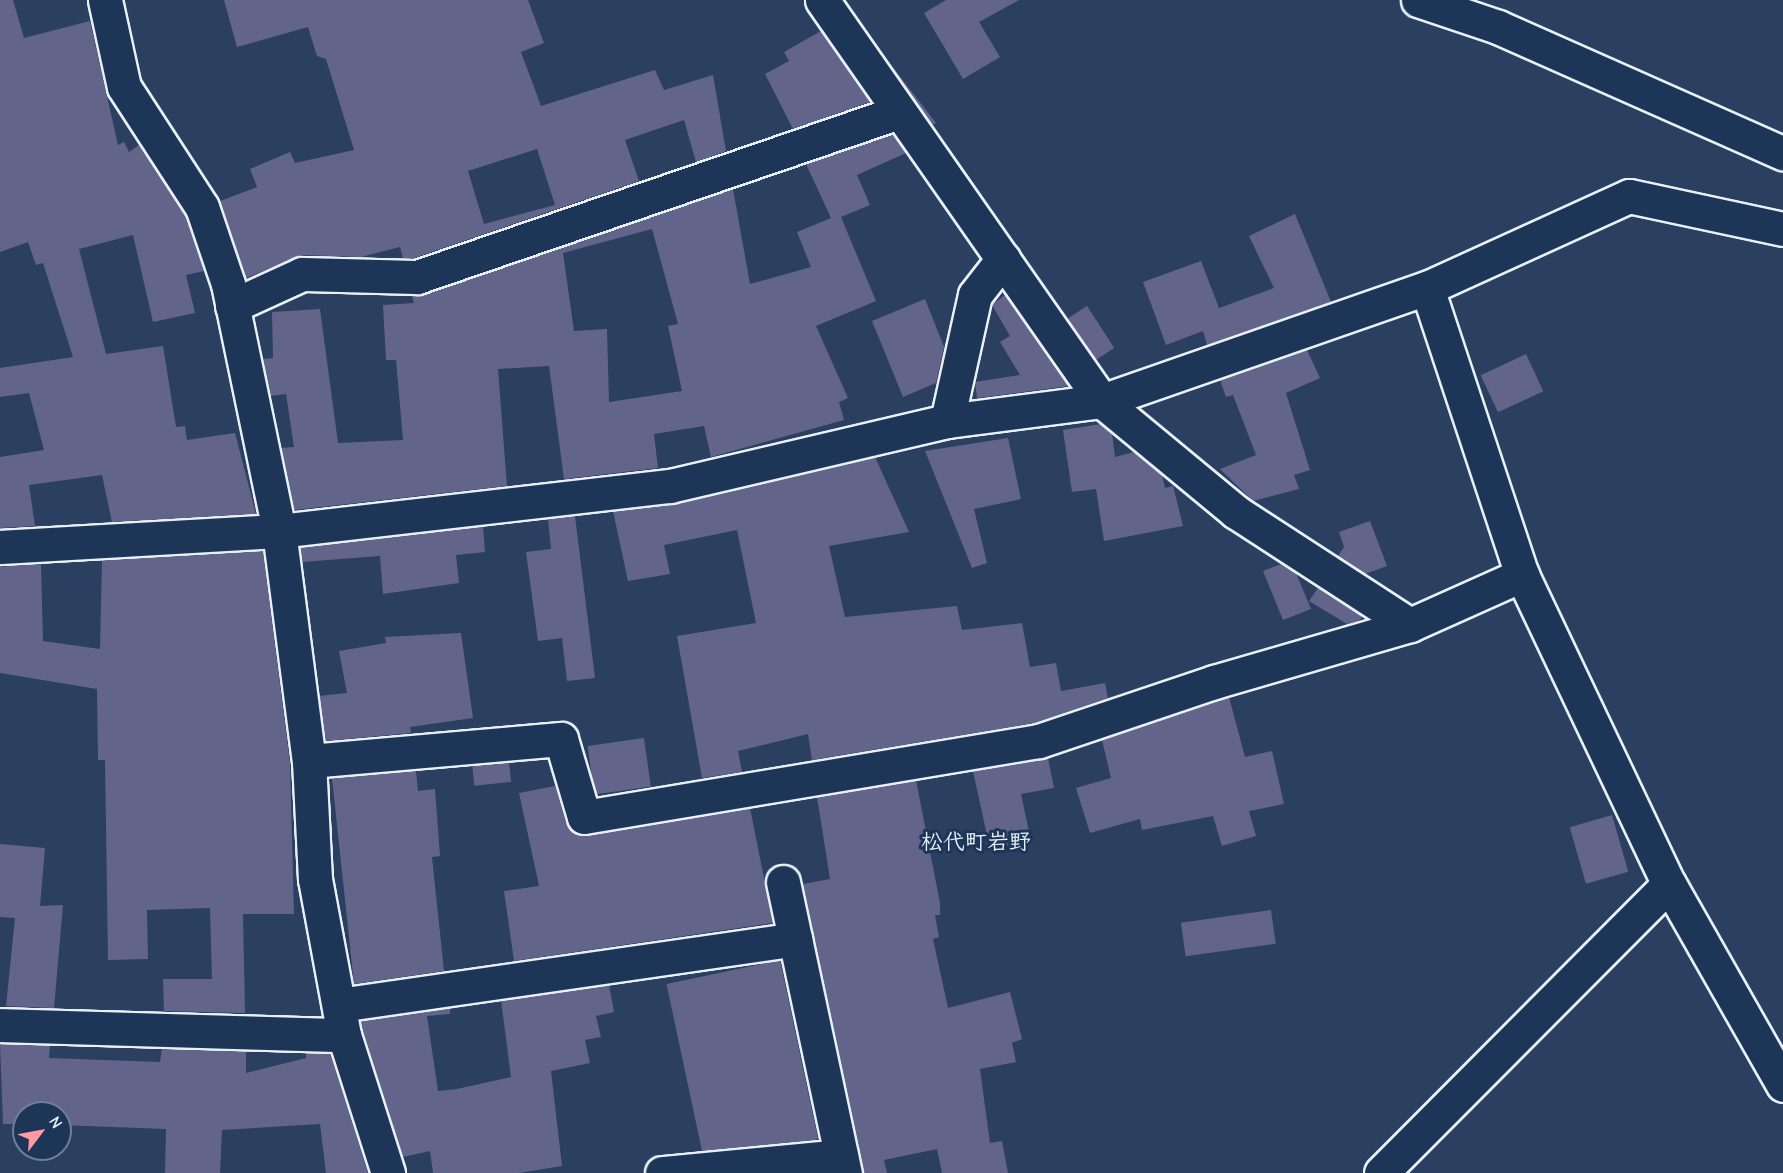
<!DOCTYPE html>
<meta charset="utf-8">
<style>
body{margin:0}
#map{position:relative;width:1783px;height:1173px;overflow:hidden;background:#2b3f61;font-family:"Comic Neue","Klee One",sans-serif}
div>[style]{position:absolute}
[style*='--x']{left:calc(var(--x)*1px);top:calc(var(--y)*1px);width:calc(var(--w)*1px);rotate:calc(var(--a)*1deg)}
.building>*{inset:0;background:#626589;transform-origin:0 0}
.roads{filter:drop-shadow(2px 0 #e8f1f8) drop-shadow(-2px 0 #e8f1f8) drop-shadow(0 2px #e8f1f8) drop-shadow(0 -2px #e8f1f8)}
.minor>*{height:33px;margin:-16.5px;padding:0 16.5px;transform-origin:16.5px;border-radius:16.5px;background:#1d3557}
span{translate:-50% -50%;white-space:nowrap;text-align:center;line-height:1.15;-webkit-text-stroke:6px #1d3557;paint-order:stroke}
.quarter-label{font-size:22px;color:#e8f1f8;font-weight:700}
.north{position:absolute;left:12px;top:1101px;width:60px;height:60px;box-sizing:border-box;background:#1d3557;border:2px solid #6e8097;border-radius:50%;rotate:58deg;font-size:16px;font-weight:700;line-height:24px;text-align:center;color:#e8f1f8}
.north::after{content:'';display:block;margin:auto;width:21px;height:27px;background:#ff9aa2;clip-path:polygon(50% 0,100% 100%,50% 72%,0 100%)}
</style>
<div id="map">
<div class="building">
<i style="clip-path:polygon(0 0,13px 0,24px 38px,90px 21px,118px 145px,124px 142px,129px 152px,139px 145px,185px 215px,204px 271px,186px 275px,195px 313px,153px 322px,133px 235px,79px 249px,106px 354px,163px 346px,176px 427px,185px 426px,187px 440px,235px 433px,256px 514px,112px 522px,102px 475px,29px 485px,35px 526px,0 528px,0 457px,44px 450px,29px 393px,0 397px,0 368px,73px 357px,43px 263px,36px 265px,28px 242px,0 252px)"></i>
<i style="clip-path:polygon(evenodd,224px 0,528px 0,544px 43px,521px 52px,541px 106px,655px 70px,664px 90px,713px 75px,726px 151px,696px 162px,684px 120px,625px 140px,639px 181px,414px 258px,403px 258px,400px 247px,361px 257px,302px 255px,246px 278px,220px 201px,257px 187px,250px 169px,290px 152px,295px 163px,354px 150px,326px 59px,317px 56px,308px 27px,237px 47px,224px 0,537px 149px,555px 205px,484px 224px,468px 171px,537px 149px)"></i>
<i style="clip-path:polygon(946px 0,1019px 0,979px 22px,1000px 57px,963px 79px,924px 13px)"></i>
<i style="clip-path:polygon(821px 31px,870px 102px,793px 129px,765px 74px,789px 61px,784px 52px)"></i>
<i style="clip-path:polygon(891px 65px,936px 123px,932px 125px)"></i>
<i style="clip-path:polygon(evenodd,893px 134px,906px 153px,857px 175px,870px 205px,841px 217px,876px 301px,816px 326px,848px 398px,839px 402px,844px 420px,711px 457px,704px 426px,654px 434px,658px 468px,564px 479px,549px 366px,498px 369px,507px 486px,294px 510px,281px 448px,294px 447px,286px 394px,270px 396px,263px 359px,273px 358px,272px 312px,320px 309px,338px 443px,403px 440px,396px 360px,386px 360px,383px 305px,414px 303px,412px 296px,733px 189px,750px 284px,811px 267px,797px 232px,831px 218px,806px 164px,893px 134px,652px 229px,678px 324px,668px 326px,682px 391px,609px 402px,607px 329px,574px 331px,563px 253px,652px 229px)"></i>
<i style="clip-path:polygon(1295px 214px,1331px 302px,1207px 345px,1203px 331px,1166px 345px,1143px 282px,1201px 261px,1219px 308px,1274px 288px,1249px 236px)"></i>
<i style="clip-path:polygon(1005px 295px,1069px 386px,977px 398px,975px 382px,1020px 375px,1000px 342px,1010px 336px,992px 305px)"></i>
<i style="clip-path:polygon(925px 299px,944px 347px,936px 383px,903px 397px,872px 321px)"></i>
<i style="left:1087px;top:306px;width:50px;height:23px;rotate:57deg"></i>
<i style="clip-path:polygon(1307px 350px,1320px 378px,1286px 393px,1310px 470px,1294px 475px,1299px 489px,1253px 501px,1220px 469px,1256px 455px,1233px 395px,1226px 397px,1220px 380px)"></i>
<i style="left:1526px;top:354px;width:41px;height:50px;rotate:65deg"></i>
<i style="clip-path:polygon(1101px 424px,1112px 433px,1115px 457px,1134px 452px,1162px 475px,1165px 488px,1173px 486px,1183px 526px,1104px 541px,1096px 489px,1072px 492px,1063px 430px)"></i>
<i style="clip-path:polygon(1008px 438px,1021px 499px,974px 509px,987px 563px,972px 568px,925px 451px)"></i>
<i style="clip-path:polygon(875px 457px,909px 532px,829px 546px,845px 617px,957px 606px,962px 630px,1022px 623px,1030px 667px,1056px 663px,1061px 691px,1105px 683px,1108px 698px,1034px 723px,812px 760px,808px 734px,738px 751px,742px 772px,702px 778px,677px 636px,756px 623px,737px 530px,664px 545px,670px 574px,628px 581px,613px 511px,674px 504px)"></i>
<i style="clip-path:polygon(575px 516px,595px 678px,567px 681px,562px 638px,538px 641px,526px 552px,551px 549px,548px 519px)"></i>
<i style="clip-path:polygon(1370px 521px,1387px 566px,1365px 574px,1338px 556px,1344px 547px,1339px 532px)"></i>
<i style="clip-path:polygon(483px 526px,485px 552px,456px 555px,459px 583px,383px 594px,380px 556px,302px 562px,300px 547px)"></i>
<i style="clip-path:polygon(263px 551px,290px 763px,294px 914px,243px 914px,245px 1013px,164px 1011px,163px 979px,212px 979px,210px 908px,147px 910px,148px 959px,108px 960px,105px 760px,98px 760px,97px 689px,0 673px,0 567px,41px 563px,43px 641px,100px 649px,102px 560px)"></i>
<i style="clip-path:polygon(1281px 564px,1296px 573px,1311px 609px,1283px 620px,1263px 571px)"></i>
<i style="clip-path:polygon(1318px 588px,1362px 616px,1360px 620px,1347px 624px,1309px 601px)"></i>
<i style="clip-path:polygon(461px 633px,473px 718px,410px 727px,411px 733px,325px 741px,319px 696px,347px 693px,339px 651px,386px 643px,385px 637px)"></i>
<i style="clip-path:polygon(1229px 697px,1245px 757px,1272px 751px,1284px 804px,1249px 811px,1256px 836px,1222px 846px,1213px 816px,1142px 830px,1140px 819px,1090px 833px,1076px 788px,1111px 778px,1102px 740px)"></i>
<i style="left:644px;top:738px;width:49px;height:57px;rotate:82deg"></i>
<i style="clip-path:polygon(1048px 758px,1054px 788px,1021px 794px,1031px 841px,990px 849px,973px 771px)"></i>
<i style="left:509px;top:762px;width:20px;height:37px;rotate:84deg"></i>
<i style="clip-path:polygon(416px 771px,418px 791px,435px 789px,440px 856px,432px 857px,444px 971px,354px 984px,332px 778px)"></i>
<i style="clip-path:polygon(916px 780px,940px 903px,940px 915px,935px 915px,939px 937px,933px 939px,948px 1008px,1010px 992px,1022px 1039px,1012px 1043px,1016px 1062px,980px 1069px,990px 1143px,1002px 1141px,1008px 1173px,942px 1173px,937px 1149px,884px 1160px,887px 1173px,863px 1173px,803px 884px,830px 879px,817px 797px)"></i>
<i style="clip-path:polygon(555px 786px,566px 823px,579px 835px,750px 808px,773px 923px,514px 961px,504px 891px,539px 886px,519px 793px)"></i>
<i style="left:1612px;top:815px;width:59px;height:44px;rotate:74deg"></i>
<i style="clip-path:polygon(0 844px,45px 848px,40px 906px,63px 905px,54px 1008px,6px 1006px,15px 918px,0 917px)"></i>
<i style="left:1271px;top:910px;width:34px;height:91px;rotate:82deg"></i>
<i style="left:780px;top:960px;width:183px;height:116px;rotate:78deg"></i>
<i style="clip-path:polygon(609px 985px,614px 1012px,596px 1016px,601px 1037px,585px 1040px,590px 1063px,551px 1071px,562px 1166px,519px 1173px,433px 1173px,430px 1151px,403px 1157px,360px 1021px,450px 1008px,450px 1014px,427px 1016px,438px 1091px,457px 1089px,511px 1077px,501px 1000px)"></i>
<i style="clip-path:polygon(0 1044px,50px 1045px,49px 1058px,160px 1062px,162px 1048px,246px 1051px,246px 1073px,306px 1058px,306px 1053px,330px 1053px,368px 1173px,326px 1173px,320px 1124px,222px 1130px,220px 1173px,165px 1173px,166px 1129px,60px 1125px,60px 1113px,24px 1113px,24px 1124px,3px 1124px)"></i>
</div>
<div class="roads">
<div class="minor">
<i style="--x:105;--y:0;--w:89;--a:77.7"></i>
<i style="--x:124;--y:87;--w:143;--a:57"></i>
<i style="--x:202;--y:207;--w:81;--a:71.3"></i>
<i style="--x:228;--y:284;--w:252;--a:78.3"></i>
<i style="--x:279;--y:531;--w:232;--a:82.6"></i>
<i style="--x:309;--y:761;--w:118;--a:87.1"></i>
<i style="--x:315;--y:879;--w:159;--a:79.5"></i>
<i style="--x:344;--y:1035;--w:145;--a:72.3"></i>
<i style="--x:822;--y:0;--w:489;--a:55.1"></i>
<i style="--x:1102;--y:401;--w:174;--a:39.6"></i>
<i style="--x:1236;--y:512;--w:207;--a:33"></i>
<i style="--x:1418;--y:0;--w:84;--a:18.6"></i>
<i style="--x:1498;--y:27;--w:312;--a:23.9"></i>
<i style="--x:1427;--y:288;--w:302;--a:71.7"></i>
<i style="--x:1522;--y:575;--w:342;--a:64.6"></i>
<i style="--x:1669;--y:884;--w:231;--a:60.4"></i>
<i style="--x:232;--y:306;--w:77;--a:-24.6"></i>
<i style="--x:302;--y:274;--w:115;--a:1.5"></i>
<i style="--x:417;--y:277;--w:509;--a:-18.9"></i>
<i style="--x:947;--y:421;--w:129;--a:-77.5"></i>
<i style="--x:975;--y:295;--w:46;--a:-52.1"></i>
<i style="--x:0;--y:547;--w:279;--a:-3.3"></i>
<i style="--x:279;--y:531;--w:394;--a:-6.6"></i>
<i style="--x:670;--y:486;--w:285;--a:-13.2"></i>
<i style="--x:947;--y:421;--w:156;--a:-7.4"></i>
<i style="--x:1102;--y:401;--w:344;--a:-19.2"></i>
<i style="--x:1427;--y:288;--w:222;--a:-24.5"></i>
<i style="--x:1629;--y:196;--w:157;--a:12.1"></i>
<i style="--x:309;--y:761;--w:253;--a:-5"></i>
<i style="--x:561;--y:739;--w:81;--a:73.6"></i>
<i style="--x:584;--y:817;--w:461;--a:-9.5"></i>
<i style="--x:1039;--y:741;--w:185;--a:-18.6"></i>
<i style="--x:1214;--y:682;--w:204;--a:-16.2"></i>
<i style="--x:1410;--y:625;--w:123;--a:-24.1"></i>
<i style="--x:783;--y:882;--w:298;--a:78"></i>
<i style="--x:339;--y:1005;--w:461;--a:-8.2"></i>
<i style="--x:0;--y:1025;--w:344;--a:1.7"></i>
<i style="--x:662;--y:1173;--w:180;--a:-5.4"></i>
<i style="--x:1381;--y:1173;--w:408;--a:-45.1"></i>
</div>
</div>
<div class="quarter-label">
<span style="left:976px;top:843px">松代町岩野</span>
</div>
<div class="north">N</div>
</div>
